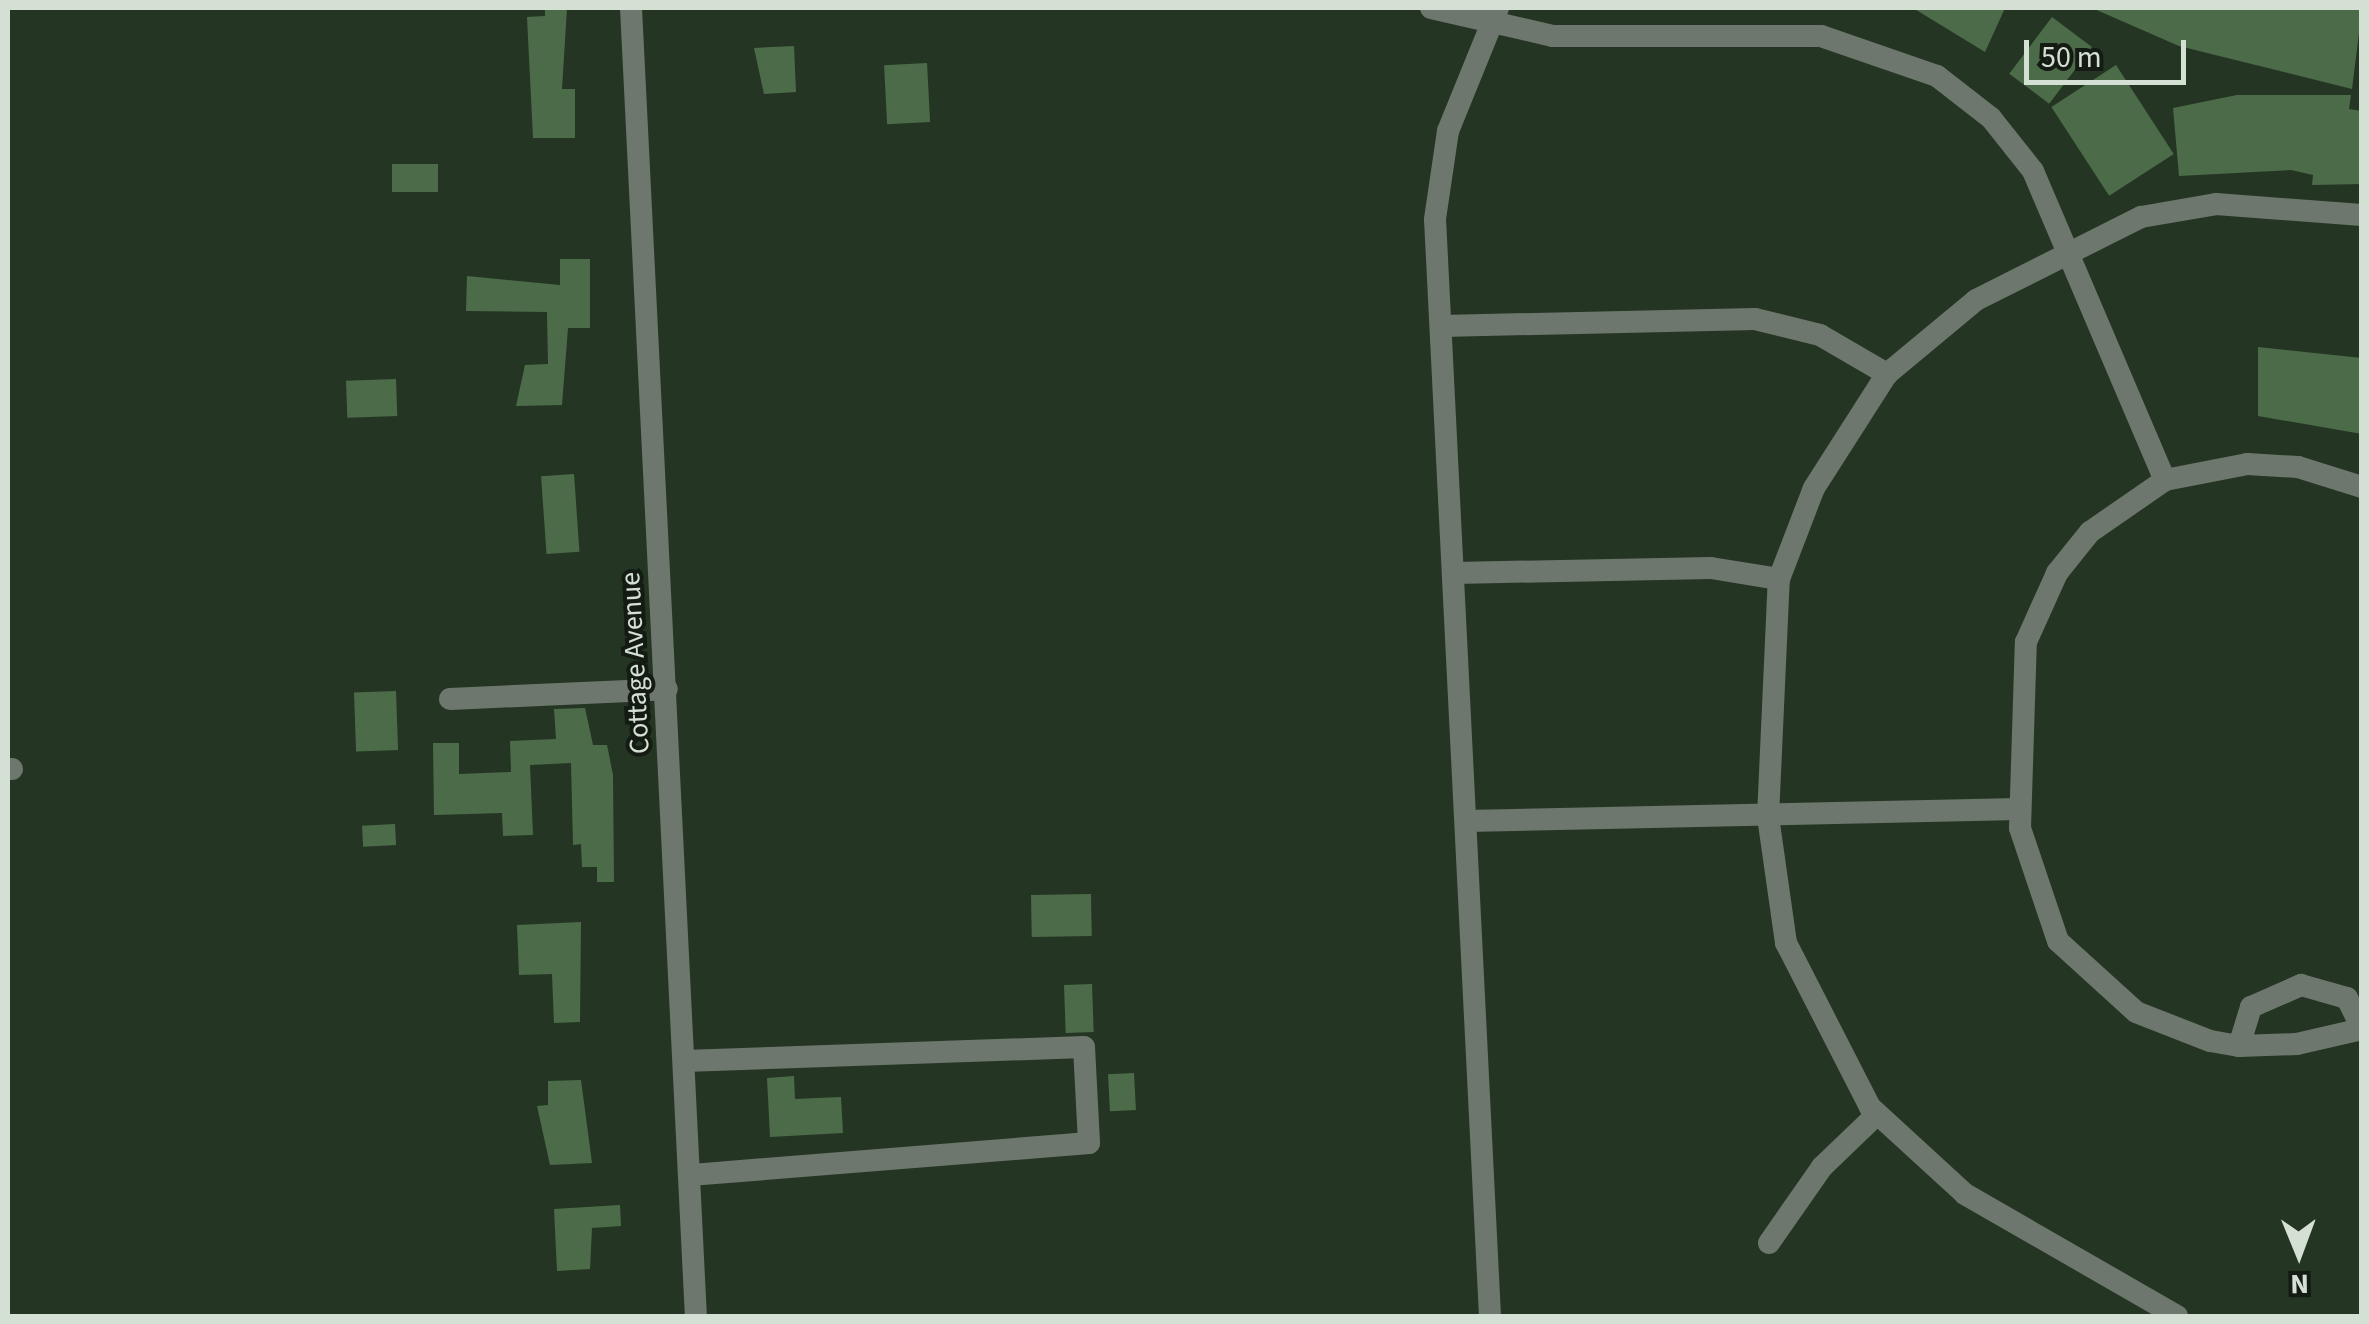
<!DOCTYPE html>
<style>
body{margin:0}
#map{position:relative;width:2369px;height:1324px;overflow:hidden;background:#243623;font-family:"Source Sans 3",sans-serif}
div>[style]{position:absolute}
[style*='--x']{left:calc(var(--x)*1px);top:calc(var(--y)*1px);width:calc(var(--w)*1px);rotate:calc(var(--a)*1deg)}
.building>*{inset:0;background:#4c6c49;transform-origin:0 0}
.minor>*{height:22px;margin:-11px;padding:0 11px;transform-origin:11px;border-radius:11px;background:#6e776d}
span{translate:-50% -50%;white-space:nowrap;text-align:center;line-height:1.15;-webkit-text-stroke:8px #131b12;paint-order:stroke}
.street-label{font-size:28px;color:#d5e0d4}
.frame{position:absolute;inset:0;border:10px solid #d5e0d4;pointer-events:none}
.north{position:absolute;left:2249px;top:1204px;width:100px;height:100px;-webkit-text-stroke:8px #131b12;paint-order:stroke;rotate:179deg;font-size:28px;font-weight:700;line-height:40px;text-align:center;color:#d5e0d4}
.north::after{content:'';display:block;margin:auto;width:35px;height:45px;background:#d5e0d4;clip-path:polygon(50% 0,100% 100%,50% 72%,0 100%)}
.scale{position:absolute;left:2024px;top:40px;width:162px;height:45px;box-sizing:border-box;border:5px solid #d5e0d4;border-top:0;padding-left:12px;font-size:30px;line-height:35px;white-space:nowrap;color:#d5e0d4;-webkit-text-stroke:8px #131b12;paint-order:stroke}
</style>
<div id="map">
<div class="building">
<i style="clip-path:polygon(545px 8px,567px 8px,562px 89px,575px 89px,575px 138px,533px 138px,527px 17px,545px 16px)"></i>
<i style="clip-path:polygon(1913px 8px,2005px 8px,1985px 52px)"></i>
<i style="clip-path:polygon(2092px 8px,2362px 9px,2352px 89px,2179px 46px)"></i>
<i style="left:2052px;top:17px;width:50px;height:71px;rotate:37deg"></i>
<i style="clip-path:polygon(794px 46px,796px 92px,764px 94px,754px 48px)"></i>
<i style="left:927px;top:63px;width:59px;height:43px;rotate:87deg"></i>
<i style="left:2116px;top:65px;width:106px;height:77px;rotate:57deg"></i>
<i style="clip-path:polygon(2237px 95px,2351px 95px,2349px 109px,2362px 111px,2362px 184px,2312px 185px,2313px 175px,2291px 170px,2179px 176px,2173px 108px)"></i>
<i style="left:438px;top:164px;width:28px;height:46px;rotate:90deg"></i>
<i style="clip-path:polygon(560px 259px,590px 259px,590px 328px,568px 328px,562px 405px,516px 406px,525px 365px,548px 364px,547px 312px,466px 311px,467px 276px,560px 285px)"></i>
<i style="clip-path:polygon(2258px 347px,2362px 358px,2362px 434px,2258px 416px)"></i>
<i style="left:396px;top:379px;width:37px;height:50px;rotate:88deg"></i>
<i style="left:574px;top:474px;width:78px;height:33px;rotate:86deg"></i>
<i style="left:396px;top:691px;width:59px;height:42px;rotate:88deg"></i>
<i style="clip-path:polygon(585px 708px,593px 745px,607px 745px,613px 775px,614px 882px,597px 882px,597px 867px,582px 867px,581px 844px,573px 845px,571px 763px,530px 765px,533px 835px,503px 836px,502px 813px,434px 815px,433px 743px,459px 743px,459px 774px,511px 772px,510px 741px,556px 739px,554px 709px)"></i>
<i style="left:395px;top:824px;width:21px;height:33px;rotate:87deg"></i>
<i style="left:1091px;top:894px;width:42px;height:60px;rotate:89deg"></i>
<i style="clip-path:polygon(581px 922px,580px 1022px,554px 1023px,552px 974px,519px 975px,517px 925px)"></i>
<i style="left:1092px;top:984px;width:48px;height:28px;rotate:88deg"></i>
<i style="left:1134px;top:1073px;width:37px;height:26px;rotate:87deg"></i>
<i style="clip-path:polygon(794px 1076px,795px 1099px,841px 1097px,843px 1133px,770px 1137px,767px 1078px)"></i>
<i style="clip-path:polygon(581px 1080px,592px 1163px,550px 1165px,537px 1106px,548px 1105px,548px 1081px)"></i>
<i style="clip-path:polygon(620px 1205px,621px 1226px,592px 1228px,590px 1269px,557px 1271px,554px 1209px)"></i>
</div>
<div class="minor">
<i style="--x:631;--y:8;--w:1310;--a:87.16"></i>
<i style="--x:1431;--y:8;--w:125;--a:12.9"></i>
<i style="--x:1553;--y:36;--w:268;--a:0"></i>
<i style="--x:1821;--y:36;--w:123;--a:19"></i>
<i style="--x:1937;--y:76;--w:68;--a:37.9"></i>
<i style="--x:1991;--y:118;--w:68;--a:51.6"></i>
<i style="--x:2033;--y:171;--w:336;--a:66.9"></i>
<i style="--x:1442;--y:326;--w:313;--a:-1.3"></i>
<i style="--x:1755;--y:319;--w:67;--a:13.8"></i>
<i style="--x:1820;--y:335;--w:78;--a:30.2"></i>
<i style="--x:1454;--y:573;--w:257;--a:-1.1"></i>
<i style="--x:1711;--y:568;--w:69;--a:9.2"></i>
<i style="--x:450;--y:699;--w:217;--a:-2.6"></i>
<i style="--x:8;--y:769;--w:4;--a:0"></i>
<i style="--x:1466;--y:821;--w:553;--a:-1.24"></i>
<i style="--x:2239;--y:1046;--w:41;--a:-72.9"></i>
<i style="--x:2251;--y:1007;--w:55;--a:-23.7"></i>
<i style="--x:2301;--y:985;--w:48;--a:15.8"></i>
<i style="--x:2347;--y:998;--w:34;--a:64"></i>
<i style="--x:2362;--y:1029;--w:67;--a:167"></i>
<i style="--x:2297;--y:1044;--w:58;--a:178"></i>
<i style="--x:2239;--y:1046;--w:29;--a:-170"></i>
<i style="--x:2210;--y:1041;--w:79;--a:-158.6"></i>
<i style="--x:2136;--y:1012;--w:105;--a:-137.7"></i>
<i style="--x:2058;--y:941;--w:119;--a:-108.6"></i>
<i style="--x:2020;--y:828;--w:186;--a:-88.2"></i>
<i style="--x:2026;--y:642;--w:76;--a:-65.8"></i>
<i style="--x:2057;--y:573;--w:53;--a:-51.2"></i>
<i style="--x:2090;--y:532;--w:91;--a:-34.7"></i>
<i style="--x:2165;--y:480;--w:84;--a:-11"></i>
<i style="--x:2247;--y:464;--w:51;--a:3.4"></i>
<i style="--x:2298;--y:467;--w:67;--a:17.4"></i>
<i style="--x:684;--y:1061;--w:400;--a:-2"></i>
<i style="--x:1084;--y:1047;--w:96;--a:87"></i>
<i style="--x:1089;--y:1143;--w:401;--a:175.4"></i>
<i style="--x:1769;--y:1243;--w:93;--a:-55.1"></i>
<i style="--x:1822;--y:1167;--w:76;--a:-43.9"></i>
<i style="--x:1490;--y:1316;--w:1098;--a:-92.87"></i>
<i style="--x:1435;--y:219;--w:89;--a:-81.6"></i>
<i style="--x:1448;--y:131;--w:133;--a:-67.9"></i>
<i style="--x:2177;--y:1316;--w:245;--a:-150.1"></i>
<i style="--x:1965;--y:1194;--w:129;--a:-137.5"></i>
<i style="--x:1870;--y:1107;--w:184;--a:-117.1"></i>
<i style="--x:1786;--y:943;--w:127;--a:-98.1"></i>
<i style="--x:1768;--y:817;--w:238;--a:-87.4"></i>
<i style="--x:1779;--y:579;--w:97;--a:-69"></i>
<i style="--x:1814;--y:488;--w:135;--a:-57.4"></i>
<i style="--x:1887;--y:374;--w:116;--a:-39.7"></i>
<i style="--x:1976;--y:300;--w:185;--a:-26.7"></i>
<i style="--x:2141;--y:217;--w:76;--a:-9.8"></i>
<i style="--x:2216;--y:204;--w:146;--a:4.3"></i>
</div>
<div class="street-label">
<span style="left:635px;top:663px;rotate:-93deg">Cottage Avenue</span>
</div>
<div class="frame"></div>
<div class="north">N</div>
<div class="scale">50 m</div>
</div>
